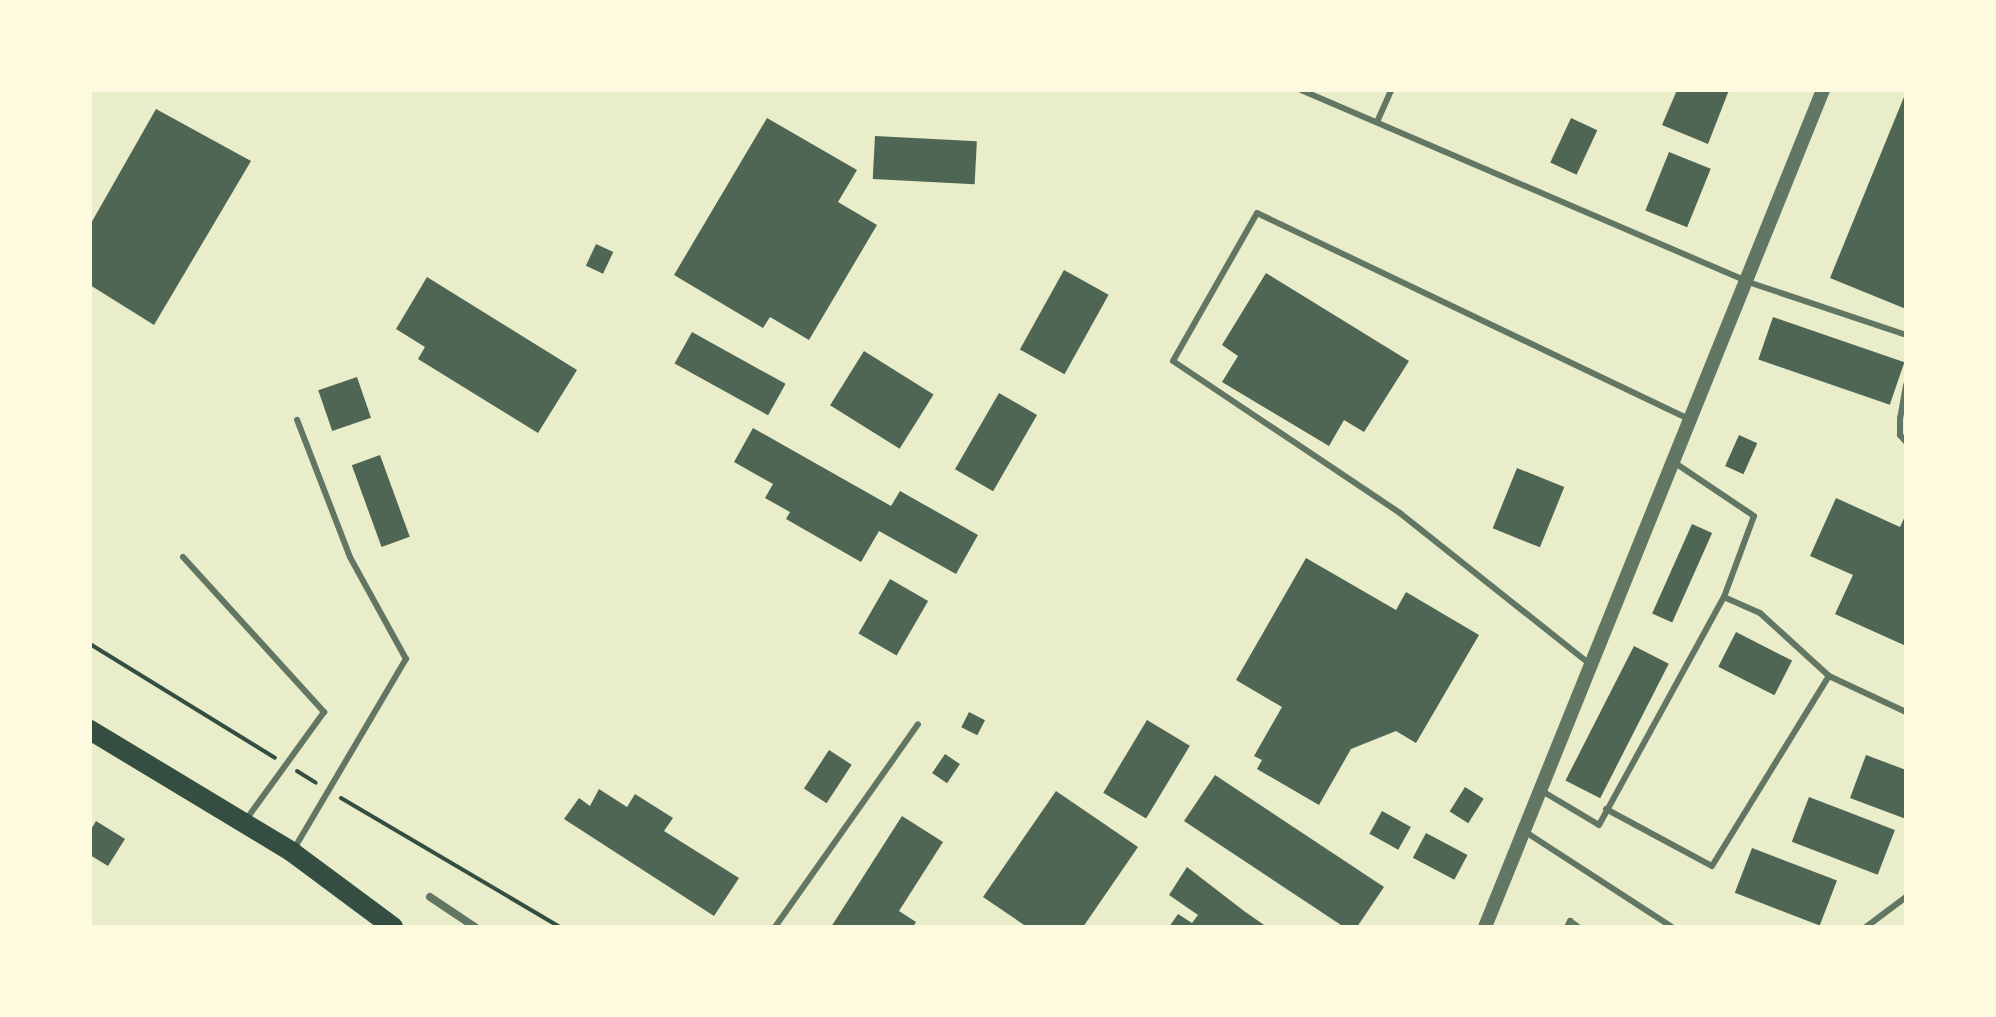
<!DOCTYPE html>
<style>
body{margin:0}
#map{position:relative;width:1996px;height:1017px;overflow:hidden;background:#e9edc9;font-family:Merriweather,serif}
div>[style]{position:absolute}
[style*='--x']{left:calc(var(--x)*1px);top:calc(var(--y)*1px);width:calc(var(--w)*1px);rotate:calc(var(--a)*1deg)}
.building>*{inset:0;background:#4f6655;transform-origin:0 0}
.path>*{height:4px;margin:-2px;padding:0 2px;transform-origin:2px;border-radius:2px;background:#344e41}
.service>*{height:6px;margin:-3px;padding:0 3px;transform-origin:3px;border-radius:3px;background:#617663}
.minor>*{height:8px;margin:-4px;padding:0 4px;transform-origin:4px;border-radius:4px;background:#617663}
.tertiary>*{height:14px;margin:-7px;padding:0 7px;transform-origin:7px;border-radius:7px;background:#617663}
.primary>*{height:20px;margin:-10px;padding:0 10px;transform-origin:10px;border-radius:10px;background:#344e41}
span{translate:-50% -50%;white-space:nowrap;text-align:center;line-height:1.15;-webkit-text-stroke:8px #fefae0;paint-order:stroke}
.frame{position:absolute;inset:0;border:92px solid #fefae0;pointer-events:none}
</style>
<div id="map">
<div class="building">
<i style="clip-path:polygon(1677px 90px,1729px 90px,1708px 144px,1662px 125px)"></i>
<i style="clip-path:polygon(1906px 92px,1906px 309px,1830px 278px)"></i>
<i style="clip-path:polygon(156px 109px,251px 161px,154px 325px,90px 285px,90px 225px)"></i>
<i style="clip-path:polygon(767px 118px,857px 170px,838px 202px,877px 225px,809px 340px,770px 317px,763px 328px,674px 275px)"></i>
<i style="left:1571px;top:118px;width:29px;height:49px;rotate:25deg"></i>
<i style="left:875px;top:136px;width:102px;height:43px;rotate:3deg"></i>
<i style="left:1669px;top:152px;width:45px;height:63px;rotate:22deg"></i>
<i style="left:596px;top:244px;width:19px;height:24px;rotate:25deg"></i>
<i style="left:1064px;top:270px;width:51px;height:91px;rotate:29deg"></i>
<i style="clip-path:polygon(1266px 273px,1409px 361px,1364px 432px,1344px 420px,1329px 446px,1222px 382px,1238px 356px,1222px 345px)"></i>
<i style="clip-path:polygon(427px 277px,577px 370px,538px 433px,418px 359px,425px 347px,396px 329px)"></i>
<i style="left:1773px;top:317px;width:139px;height:45px;rotate:19deg"></i>
<i style="left:692px;top:332px;width:107px;height:36px;rotate:29deg"></i>
<i style="left:864px;top:351px;width:82px;height:64px;rotate:32deg"></i>
<i style="left:357px;top:377px;width:43px;height:41px;rotate:71deg"></i>
<i style="left:999px;top:393px;width:44px;height:88px;rotate:30deg"></i>
<i style="clip-path:polygon(753px 428px,891px 506px,900px 491px,978px 535px,956px 574px,879px 531px,861px 562px,786px 519px,790px 512px,765px 498px,773px 484px,734px 462px)"></i>
<i style="left:1739px;top:435px;width:20px;height:34px;rotate:24deg"></i>
<i style="left:380px;top:455px;width:87px;height:30px;rotate:70deg"></i>
<i style="left:1517px;top:468px;width:51px;height:65px;rotate:22deg"></i>
<i style="clip-path:polygon(1836px 498px,1900px 527px,1906px 514px,1906px 646px,1835px 614px,1853px 575px,1810px 556px)"></i>
<i style="left:1692px;top:524px;width:22px;height:98px;rotate:24deg"></i>
<i style="clip-path:polygon(1306px 558px,1396px 610px,1406px 592px,1479px 635px,1416px 743px,1396px 731px,1351px 749px,1319px 805px,1257px 769px,1262px 760px,1254px 756px,1282px 707px,1236px 680px)"></i>
<i style="left:890px;top:579px;width:44px;height:63px;rotate:30deg"></i>
<i style="left:1736px;top:632px;width:63px;height:39px;rotate:27deg"></i>
<i style="left:1634px;top:646px;width:39px;height:151px;rotate:27deg"></i>
<i style="left:969px;top:712px;width:18px;height:17px;rotate:27deg"></i>
<i style="left:1147px;top:720px;width:50px;height:85px;rotate:31deg"></i>
<i style="left:829px;top:750px;width:27px;height:46px;rotate:33deg"></i>
<i style="left:945px;top:754px;width:18px;height:23px;rotate:34deg"></i>
<i style="clip-path:polygon(1866px 755px,1906px 770px,1906px 819px,1850px 798px)"></i>
<i style="clip-path:polygon(1215px 775px,1384px 887px,1357px 927px,1344px 927px,1184px 821px)"></i>
<i style="left:1465px;top:787px;width:22px;height:29px;rotate:32deg"></i>
<i style="clip-path:polygon(599px 789px,627px 807px,635px 794px,673px 818px,664px 831px,739px 878px,714px 916px,564px 819px,579px 798px,590px 806px)"></i>
<i style="clip-path:polygon(1056px 791px,1138px 847px,1083px 927px,1027px 927px,983px 897px)"></i>
<i style="left:1809px;top:797px;width:92px;height:48px;rotate:21deg"></i>
<i style="left:1382px;top:811px;width:33px;height:26px;rotate:29deg"></i>
<i style="clip-path:polygon(902px 816px,943px 842px,899px 911px,916px 922px,913px 927px,831px 927px)"></i>
<i style="clip-path:polygon(96px 821px,125px 839px,108px 866px,90px 855px,90px 831px)"></i>
<i style="left:1426px;top:833px;width:47px;height:28px;rotate:28deg"></i>
<i style="left:1752px;top:848px;width:91px;height:48px;rotate:21deg"></i>
<i style="clip-path:polygon(1187px 867px,1244px 911px,1267px 927px,1169px 927px,1178px 914px,1192px 923px,1198px 915px,1169px 895px)"></i>
</div>
<div class="path">
<i style="--x:90;--y:644;--w:217;--a:31.6"></i>
<i style="--x:297;--y:771;--w:22;--a:32"></i>
<i style="--x:341;--y:798;--w:254;--a:30.5"></i>
</div>
<div class="service">
<i style="--x:1301;--y:90;--w:486;--a:23.2"></i>
<i style="--x:1748;--y:282;--w:167;--a:18.5"></i>
<i style="--x:1377;--y:122;--w:35;--a:-66"></i>
<i style="--x:1906;--y:385;--w:34;--a:100"></i>
<i style="--x:1900;--y:418;--w:17;--a:90"></i>
<i style="--x:1900;--y:435;--w:9;--a:49"></i>
<i style="--x:183;--y:557;--w:210;--a:47.7"></i>
<i style="--x:324;--y:712;--w:135;--a:125.9"></i>
<i style="--x:1591;--y:665;--w:244;--a:-141.5"></i>
<i style="--x:1400;--y:513;--w:273;--a:-146.2"></i>
<i style="--x:1173;--y:361;--w:170;--a:-60.4"></i>
<i style="--x:1257;--y:213;--w:479;--a:25.5"></i>
<i style="--x:1829;--y:676;--w:85;--a:25.1"></i>
<i style="--x:1542;--y:791;--w:66;--a:30.8"></i>
<i style="--x:1599;--y:825;--w:260;--a:-61.3"></i>
<i style="--x:1724;--y:597;--w:86;--a:-69.7"></i>
<i style="--x:1754;--y:516;--w:95;--a:-146.1"></i>
<i style="--x:1606;--y:809;--w:120;--a:28.3"></i>
<i style="--x:1712;--y:866;--w:223;--a:-58.4"></i>
<i style="--x:1829;--y:676;--w:93;--a:-137.6"></i>
<i style="--x:1760;--y:613;--w:39;--a:-156"></i>
<i style="--x:1524;--y:831;--w:176;--a:33"></i>
<i style="--x:294;--y:849;--w:221;--a:-59.5"></i>
<i style="--x:406;--y:659;--w:116;--a:-118.8"></i>
<i style="--x:350;--y:557;--w:147;--a:-111.1"></i>
<i style="--x:775;--y:927;--w:248;--a:-54.8"></i>
<i style="--x:1567;--y:927;--w:7;--a:-63"></i>
<i style="--x:1570;--y:921;--w:10;--a:37"></i>
<i style="--x:1866;--y:927;--w:50;--a:-36.9"></i>
</div>
<div class="minor">
<i style="--x:430;--y:897;--w:54;--a:33.7"></i>
</div>
<div class="tertiary">
<i style="--x:1485;--y:927;--w:903;--a:-68.01"></i>
</div>
<div class="primary">
<i style="--x:90;--y:730;--w:236;--a:31.1"></i>
<i style="--x:292;--y:852;--w:126;--a:36.6"></i>
</div>
<div class="frame"></div>
</div>
